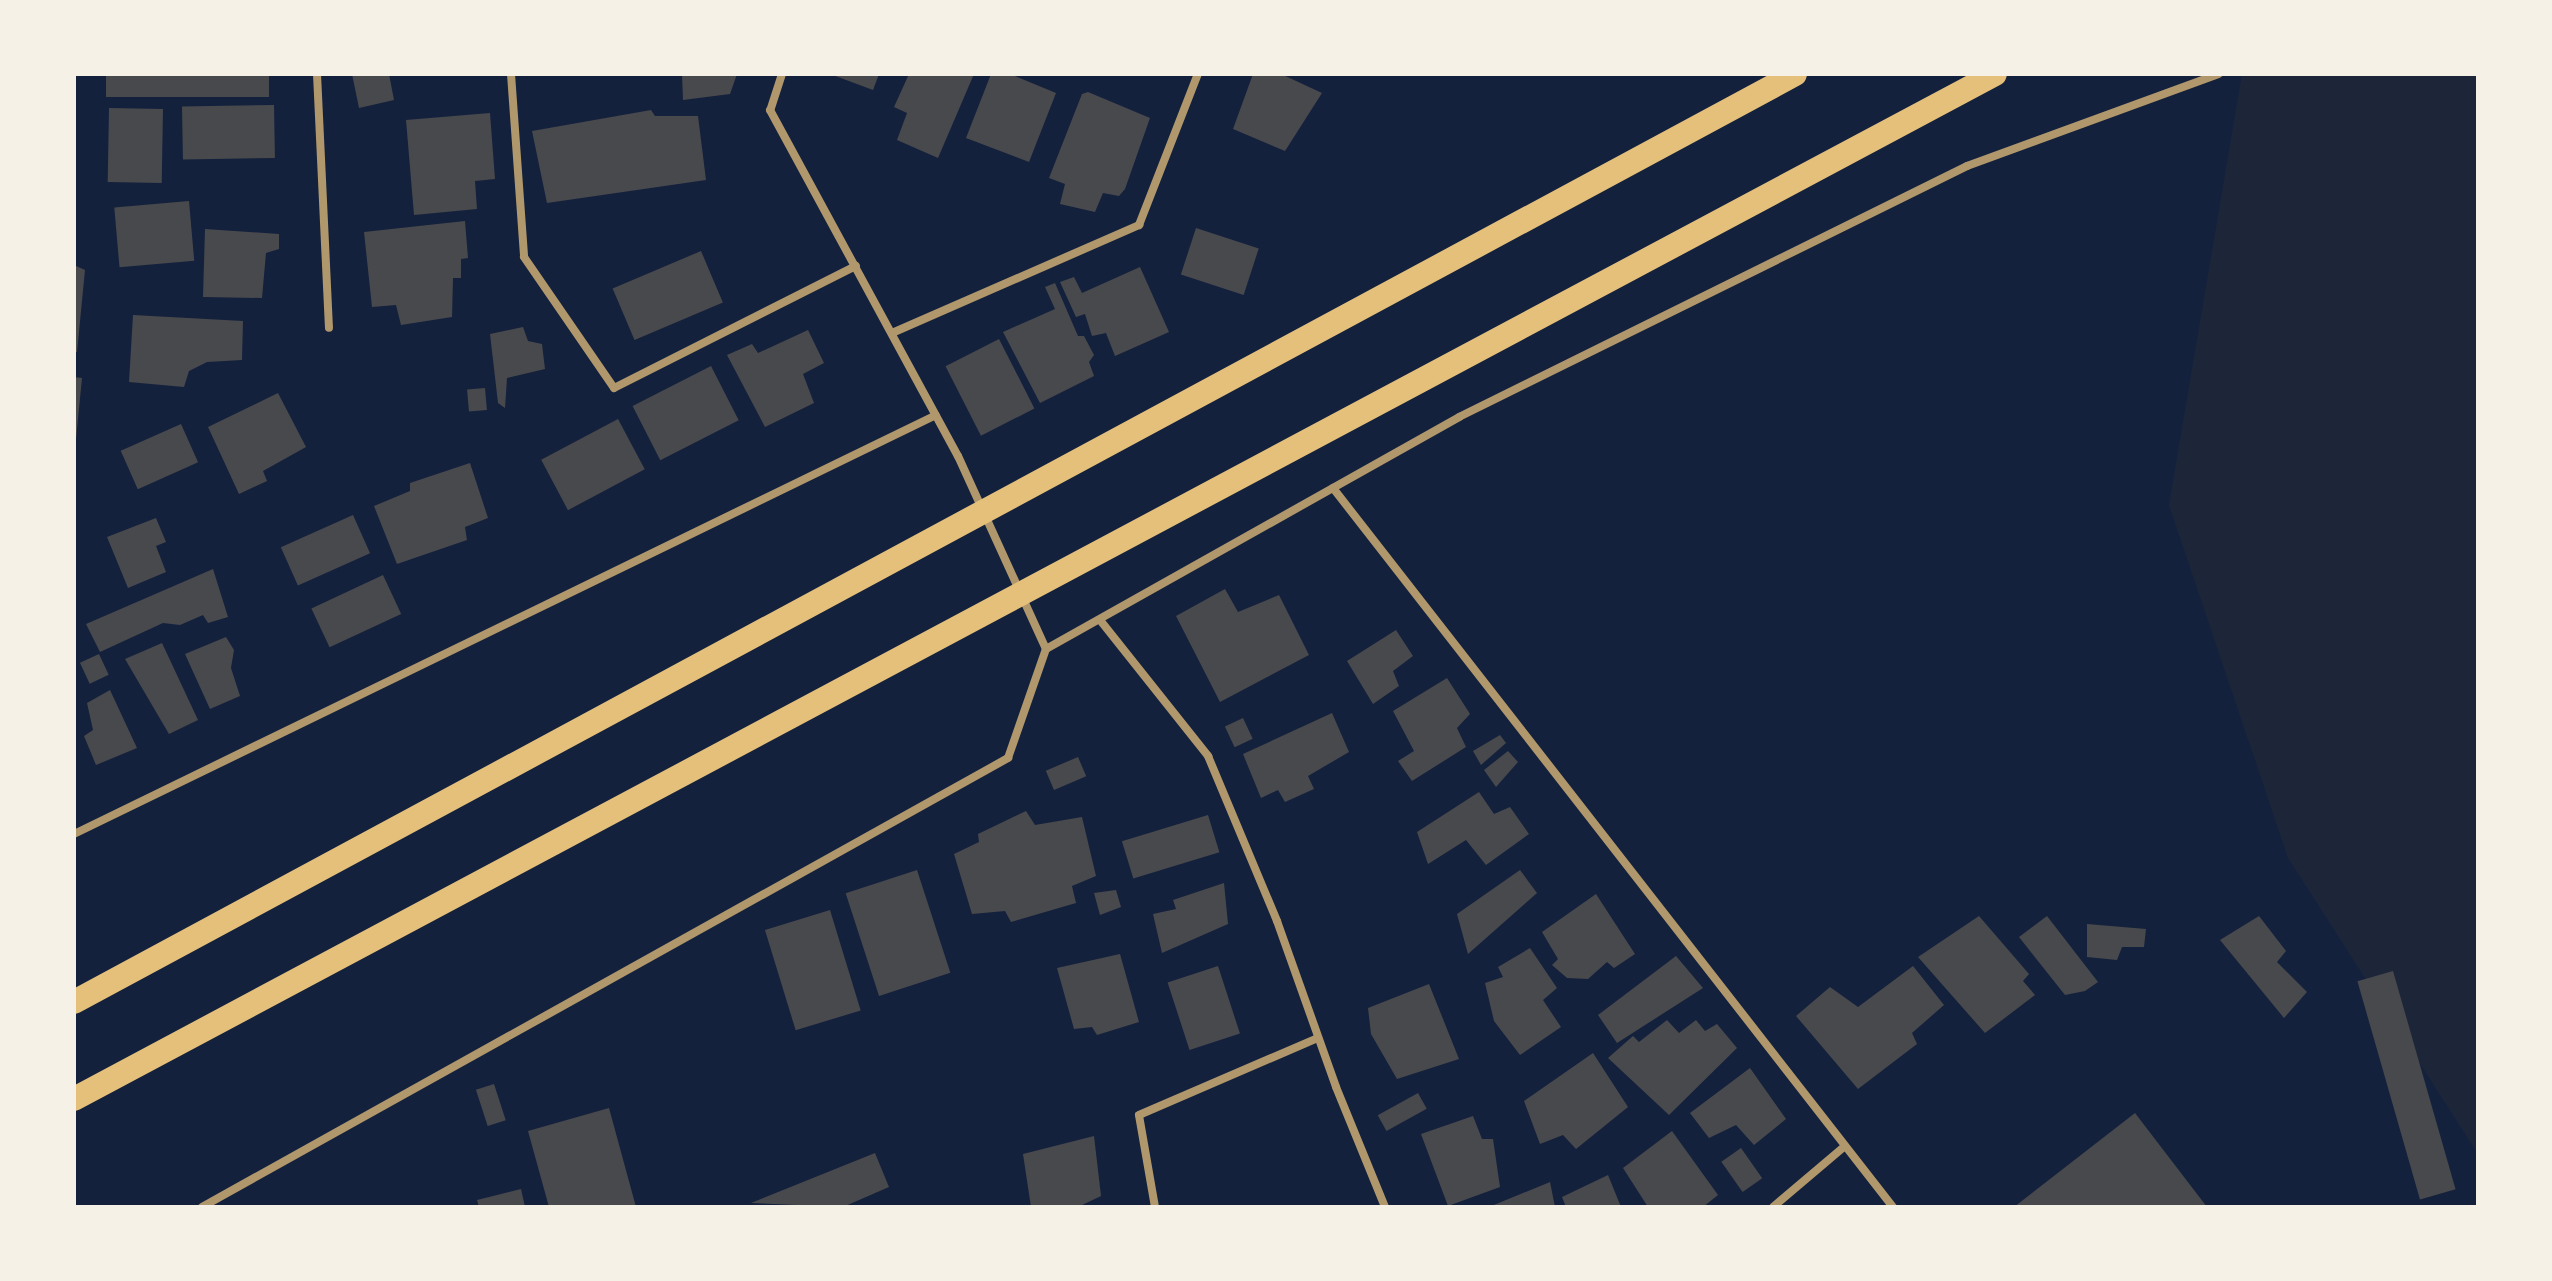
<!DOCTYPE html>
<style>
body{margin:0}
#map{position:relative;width:2552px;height:1281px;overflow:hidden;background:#14213d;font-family:"Playfair Display",serif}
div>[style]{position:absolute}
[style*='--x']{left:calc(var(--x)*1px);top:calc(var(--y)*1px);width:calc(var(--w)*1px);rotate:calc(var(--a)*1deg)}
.green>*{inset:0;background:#1d2539}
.building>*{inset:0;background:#48494c;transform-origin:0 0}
.minor>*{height:8px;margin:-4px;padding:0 4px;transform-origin:4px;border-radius:4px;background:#b1986c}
.motorway>*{height:24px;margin:-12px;padding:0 12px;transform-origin:12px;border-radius:12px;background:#e5c07b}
span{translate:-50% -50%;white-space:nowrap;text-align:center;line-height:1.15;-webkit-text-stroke:8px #f6f1e7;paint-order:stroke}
.frame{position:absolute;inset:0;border:76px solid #f6f1e7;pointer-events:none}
</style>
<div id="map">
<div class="green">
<i style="clip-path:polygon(2242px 74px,2478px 74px,2478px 1154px,2288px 858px,2169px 505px)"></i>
</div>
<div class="building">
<i style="left:106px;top:74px;width:163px;height:23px"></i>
<i style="clip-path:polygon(352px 74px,389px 74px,394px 100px,359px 108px)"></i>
<i style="clip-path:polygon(682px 74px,737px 74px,730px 94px,683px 100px)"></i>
<i style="clip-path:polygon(830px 74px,879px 74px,873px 90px)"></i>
<i style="clip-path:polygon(909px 74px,974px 74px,938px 158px,897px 140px,907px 113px,894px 107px)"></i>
<i style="clip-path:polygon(991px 74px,1010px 74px,1056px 93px,1029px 162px,966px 138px)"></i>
<i style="clip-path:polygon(1253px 74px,1281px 74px,1322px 93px,1285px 151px,1233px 129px)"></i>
<i style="clip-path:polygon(1088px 92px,1150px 118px,1125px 189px,1119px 196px,1103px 193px,1095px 212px,1060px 204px,1065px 184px,1049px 178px,1082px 94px)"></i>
<i style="left:274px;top:105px;width:53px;height:92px;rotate:89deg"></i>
<i style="left:109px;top:108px;width:54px;height:74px;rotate:1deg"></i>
<i style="clip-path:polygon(651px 110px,655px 116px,698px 116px,706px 180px,547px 203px,532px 131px)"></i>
<i style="clip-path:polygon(490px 113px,495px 179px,475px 181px,477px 209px,414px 215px,406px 120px)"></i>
<i style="left:189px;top:201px;width:60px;height:75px;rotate:85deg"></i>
<i style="clip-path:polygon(465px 221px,468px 258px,461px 259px,461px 278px,453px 278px,452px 317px,401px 325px,396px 305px,372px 307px,364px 232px)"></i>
<i style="left:1196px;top:228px;width:66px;height:49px;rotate:18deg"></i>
<i style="clip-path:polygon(205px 229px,279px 234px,279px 249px,266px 253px,262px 298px,203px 297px)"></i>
<i style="left:701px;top:251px;width:56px;height:96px;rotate:67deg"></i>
<i style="clip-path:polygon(74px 265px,85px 270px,77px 352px,74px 352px)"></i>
<i style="clip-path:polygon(1140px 267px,1169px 332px,1115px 356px,1106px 333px,1092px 336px,1085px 314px,1076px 317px,1060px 282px,1074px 277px,1082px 293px)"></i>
<i style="clip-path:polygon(1055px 283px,1078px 336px,1084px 336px,1094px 355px,1089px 362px,1094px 376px,1040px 403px,1003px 332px,1055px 309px,1045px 287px)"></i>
<i style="clip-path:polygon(133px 315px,243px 321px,242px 360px,207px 362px,189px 371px,184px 387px,129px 382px)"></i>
<i style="clip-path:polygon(523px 327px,528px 341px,542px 344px,545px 369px,507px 378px,505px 408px,498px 403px,490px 334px)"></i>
<i style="clip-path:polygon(808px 330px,824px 363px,803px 374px,814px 403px,765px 427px,727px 355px,752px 344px,758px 353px)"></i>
<i style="left:999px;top:339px;width:78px;height:60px;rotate:63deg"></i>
<i style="left:711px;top:366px;width:61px;height:88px;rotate:63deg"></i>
<i style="clip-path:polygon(74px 377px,82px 378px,76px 439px,74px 439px)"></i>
<i style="left:485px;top:388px;width:22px;height:18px;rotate:85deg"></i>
<i style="clip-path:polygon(278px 393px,306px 447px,263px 471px,267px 481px,239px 494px,208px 427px)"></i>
<i style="left:618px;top:419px;width:57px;height:87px;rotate:62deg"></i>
<i style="left:181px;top:424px;width:42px;height:66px;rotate:66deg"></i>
<i style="clip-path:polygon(470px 463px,488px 518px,465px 527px,467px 540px,397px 564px,374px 506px,410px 491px,410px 483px)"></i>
<i style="left:353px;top:515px;width:42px;height:79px;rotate:66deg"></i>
<i style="clip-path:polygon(156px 518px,166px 542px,156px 546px,166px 572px,128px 588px,107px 537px)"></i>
<i style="clip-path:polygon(213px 569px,228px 617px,208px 623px,203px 615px,180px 625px,163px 623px,100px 652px,86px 624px)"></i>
<i style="left:383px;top:575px;width:43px;height:79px;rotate:65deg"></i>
<i style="clip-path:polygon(1225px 589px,1238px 612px,1279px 595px,1309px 655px,1220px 702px,1176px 616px)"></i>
<i style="clip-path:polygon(1396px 630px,1413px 656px,1393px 671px,1399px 686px,1373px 704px,1347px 661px)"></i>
<i style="clip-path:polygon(226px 637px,234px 650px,231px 668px,240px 696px,210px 709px,185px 654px)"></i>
<i style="clip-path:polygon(162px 643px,198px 720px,169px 734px,125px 659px)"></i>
<i style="left:99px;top:654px;width:23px;height:21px;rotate:65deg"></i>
<i style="clip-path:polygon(1447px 678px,1470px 714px,1457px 728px,1466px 747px,1412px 781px,1398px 761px,1414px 751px,1393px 711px)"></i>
<i style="clip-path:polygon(110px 690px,137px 748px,96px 765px,84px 736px,93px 730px,87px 703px)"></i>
<i style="clip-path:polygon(1332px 713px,1349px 752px,1308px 776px,1314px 789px,1285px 802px,1278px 790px,1261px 798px,1243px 754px)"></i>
<i style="left:1243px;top:718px;width:23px;height:20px;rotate:65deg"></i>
<i style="clip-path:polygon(1500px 735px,1506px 743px,1481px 765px,1473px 751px)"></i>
<i style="clip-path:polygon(1508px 751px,1518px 762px,1496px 787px,1484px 770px)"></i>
<i style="left:1078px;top:757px;width:21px;height:35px;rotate:67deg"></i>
<i style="clip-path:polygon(1479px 792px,1494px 814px,1510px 807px,1529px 834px,1486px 865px,1466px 840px,1428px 864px,1417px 832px)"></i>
<i style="clip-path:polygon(1026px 811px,1035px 825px,1082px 817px,1096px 876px,1072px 886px,1076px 903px,1011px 922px,1005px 911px,972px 914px,954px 854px,979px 842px,978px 834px)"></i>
<i style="left:1208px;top:815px;width:39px;height:90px;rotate:73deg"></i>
<i style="left:917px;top:870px;width:108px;height:75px;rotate:72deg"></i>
<i style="clip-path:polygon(1520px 870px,1537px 893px,1468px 954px,1457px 914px)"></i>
<i style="clip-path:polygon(1224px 883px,1228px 924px,1162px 953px,1153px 914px,1176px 909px,1173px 900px)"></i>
<i style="clip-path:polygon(1116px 890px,1121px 907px,1100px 915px,1094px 893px)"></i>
<i style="clip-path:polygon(1596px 894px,1635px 954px,1614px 968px,1607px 962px,1588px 979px,1567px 978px,1552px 965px,1558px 959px,1542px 932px)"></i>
<i style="left:830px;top:910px;width:105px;height:68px;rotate:73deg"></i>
<i style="clip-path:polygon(1979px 916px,2029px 974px,2023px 981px,2035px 995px,1985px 1033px,1918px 957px)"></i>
<i style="clip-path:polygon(2047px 916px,2098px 982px,2085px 991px,2065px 995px,2019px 937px)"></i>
<i style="clip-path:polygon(2259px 916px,2286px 951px,2277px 962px,2307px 992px,2284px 1018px,2220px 940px)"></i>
<i style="clip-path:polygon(2087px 924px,2146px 929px,2144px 947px,2122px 947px,2117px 960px,2087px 957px)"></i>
<i style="clip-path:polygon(1530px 948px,1557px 988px,1543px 1000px,1561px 1027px,1520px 1055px,1494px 1021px,1485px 983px,1503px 977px,1498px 967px)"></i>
<i style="clip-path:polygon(1120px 954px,1139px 1022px,1097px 1035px,1092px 1027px,1074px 1029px,1057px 968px)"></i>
<i style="clip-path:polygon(1676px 956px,1703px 988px,1617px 1043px,1598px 1015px)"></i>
<i style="left:1218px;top:966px;width:71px;height:53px;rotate:72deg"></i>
<i style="clip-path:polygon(1913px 966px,1944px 1005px,1912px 1033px,1917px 1044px,1858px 1089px,1796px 1016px,1830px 987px,1858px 1007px)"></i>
<i style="left:2393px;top:971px;width:227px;height:37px;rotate:74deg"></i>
<i style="clip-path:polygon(1429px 984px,1459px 1059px,1397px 1079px,1371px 1034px,1368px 1008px)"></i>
<i style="clip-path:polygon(1667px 1020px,1679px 1033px,1696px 1020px,1705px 1031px,1717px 1024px,1737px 1048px,1669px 1115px,1608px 1058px,1633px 1036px,1639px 1042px)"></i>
<i style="clip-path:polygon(1593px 1053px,1628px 1107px,1576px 1149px,1563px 1135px,1540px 1144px,1524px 1101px)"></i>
<i style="clip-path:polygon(1750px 1068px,1786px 1119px,1754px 1145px,1736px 1125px,1709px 1138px,1690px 1113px)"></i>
<i style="left:494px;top:1084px;width:38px;height:19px;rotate:72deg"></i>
<i style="left:1418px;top:1093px;width:18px;height:46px;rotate:61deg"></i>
<i style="clip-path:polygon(609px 1108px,636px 1207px,549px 1207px,528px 1131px)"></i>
<i style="clip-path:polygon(2135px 1113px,2207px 1207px,2014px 1207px)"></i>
<i style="clip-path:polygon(1473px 1116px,1482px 1139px,1493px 1139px,1500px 1187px,1448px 1206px,1421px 1134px)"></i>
<i style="clip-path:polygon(1672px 1131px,1718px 1195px,1703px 1207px,1648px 1207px,1623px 1168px)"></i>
<i style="clip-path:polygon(1094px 1136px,1101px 1196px,1078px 1207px,1031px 1207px,1023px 1154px)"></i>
<i style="left:1741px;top:1148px;width:37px;height:24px;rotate:55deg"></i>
<i style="clip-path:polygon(875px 1153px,889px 1187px,843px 1207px,751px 1203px)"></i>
<i style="clip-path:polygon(1608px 1175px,1621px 1207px,1566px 1207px,1562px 1197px)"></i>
<i style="clip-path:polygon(1550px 1182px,1555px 1207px,1489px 1207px)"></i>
<i style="clip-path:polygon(521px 1189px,525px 1207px,479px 1207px,477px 1200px)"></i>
</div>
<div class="minor">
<i style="--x:317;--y:74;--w:254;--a:87.3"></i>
<i style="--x:511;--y:74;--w:183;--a:85.9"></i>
<i style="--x:524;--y:257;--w:159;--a:55.5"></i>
<i style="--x:614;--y:388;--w:271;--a:-26.8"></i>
<i style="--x:782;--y:74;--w:38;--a:108"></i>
<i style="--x:770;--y:110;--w:394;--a:61.5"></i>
<i style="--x:958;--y:456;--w:212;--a:65.5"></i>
<i style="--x:892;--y:333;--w:270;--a:-23.6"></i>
<i style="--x:1139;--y:225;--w:162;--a:-68.7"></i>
<i style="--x:1333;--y:488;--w:911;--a:52.09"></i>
<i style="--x:1100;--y:620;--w:174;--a:51.5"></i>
<i style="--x:1208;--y:756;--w:179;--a:67.3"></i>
<i style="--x:1277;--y:921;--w:176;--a:70.4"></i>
<i style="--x:1336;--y:1087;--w:130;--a:67.8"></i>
<i style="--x:74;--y:834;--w:958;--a:-25.92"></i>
<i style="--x:202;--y:1207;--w:923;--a:-29.12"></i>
<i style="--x:1008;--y:758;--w:115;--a:-70.8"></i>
<i style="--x:1046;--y:649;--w:474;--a:-29.3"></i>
<i style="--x:1459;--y:417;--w:567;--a:-26.29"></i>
<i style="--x:1967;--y:166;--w:268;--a:-20.1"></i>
<i style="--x:1155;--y:1207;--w:93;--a:-99.9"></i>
<i style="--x:1139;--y:1115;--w:195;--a:-23.3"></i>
<i style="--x:1773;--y:1207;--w:94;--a:-40.3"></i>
</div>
<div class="motorway">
<i style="--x:74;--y:1002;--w:1955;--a:-28.33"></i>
<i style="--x:74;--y:1099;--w:2177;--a:-28.08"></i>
</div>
<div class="frame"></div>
</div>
